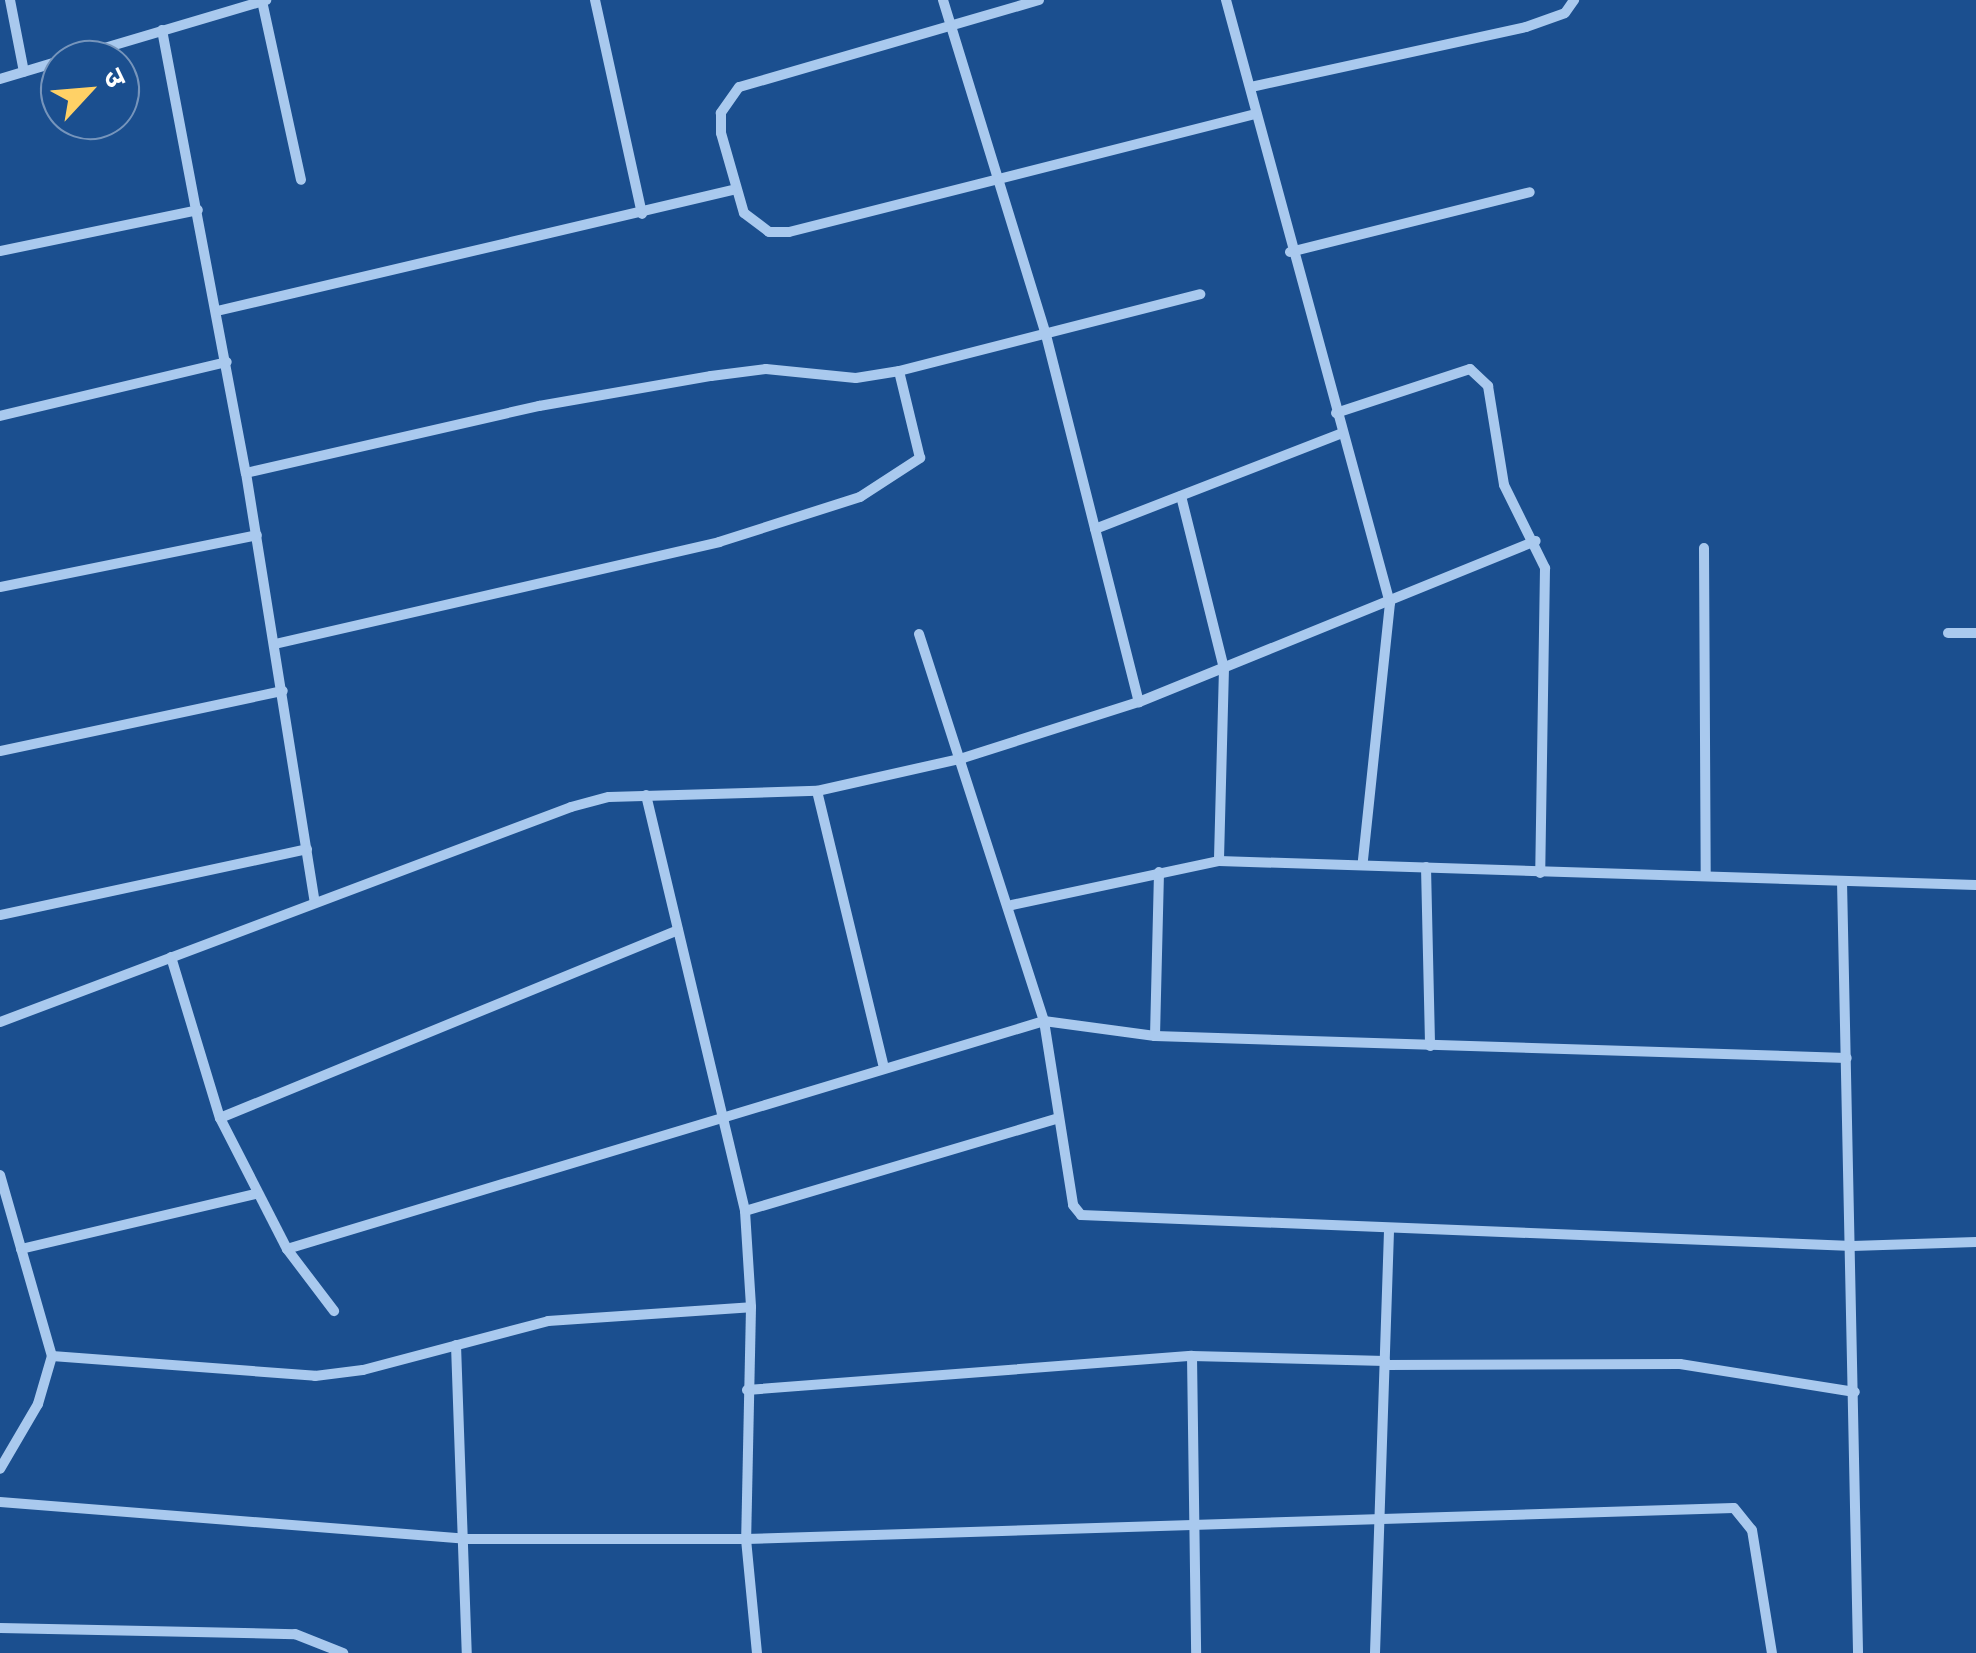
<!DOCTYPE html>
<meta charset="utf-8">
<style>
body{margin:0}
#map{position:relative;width:1976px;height:1653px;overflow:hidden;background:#1b4f8f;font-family:"Golos Text","Noto Sans Devanagari",sans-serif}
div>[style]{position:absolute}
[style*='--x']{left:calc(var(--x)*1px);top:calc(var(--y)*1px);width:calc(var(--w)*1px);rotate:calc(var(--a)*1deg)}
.street>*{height:10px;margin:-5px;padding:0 5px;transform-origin:5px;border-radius:5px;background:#a9c9ee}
span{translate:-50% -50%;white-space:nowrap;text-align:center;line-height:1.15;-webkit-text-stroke:8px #1b4f8f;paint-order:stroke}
.north{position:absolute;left:40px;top:40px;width:100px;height:100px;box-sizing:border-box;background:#1b4f8f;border:2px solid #7695bc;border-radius:50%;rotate:64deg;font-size:28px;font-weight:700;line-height:40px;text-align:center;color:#fff}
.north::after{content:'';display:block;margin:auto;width:35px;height:45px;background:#ffd166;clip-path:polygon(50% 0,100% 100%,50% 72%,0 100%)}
</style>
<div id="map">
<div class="street">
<i style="--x:10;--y:0;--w:73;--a:79"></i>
<i style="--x:595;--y:0;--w:219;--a:77.6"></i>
<i style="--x:943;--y:0;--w:350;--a:72.9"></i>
<i style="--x:1046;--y:335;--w:379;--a:75.8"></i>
<i style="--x:1039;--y:0;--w:312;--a:163.8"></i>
<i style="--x:739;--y:87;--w:32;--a:125"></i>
<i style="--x:721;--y:113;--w:20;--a:90"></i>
<i style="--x:721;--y:133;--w:83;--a:74"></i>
<i style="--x:744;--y:213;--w:31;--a:37"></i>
<i style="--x:769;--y:232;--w:20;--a:0"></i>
<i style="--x:789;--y:232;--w:482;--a:-14.2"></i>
<i style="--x:1226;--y:0;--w:625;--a:74.79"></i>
<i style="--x:1390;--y:603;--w:260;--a:96"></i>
<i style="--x:262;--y:1;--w:183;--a:77.7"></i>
<i style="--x:162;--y:30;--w:451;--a:79.3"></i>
<i style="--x:246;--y:473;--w:435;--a:80.9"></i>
<i style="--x:64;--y:60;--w:211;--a:-16.5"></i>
<i style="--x:0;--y:79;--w:63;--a:-16.7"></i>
<i style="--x:1251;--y:87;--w:281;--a:-12.3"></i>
<i style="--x:1526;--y:27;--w:41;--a:-19.7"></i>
<i style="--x:1565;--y:13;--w:16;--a:-55"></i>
<i style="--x:0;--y:251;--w:202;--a:-11.7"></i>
<i style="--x:1290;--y:252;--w:247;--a:-14"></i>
<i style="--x:217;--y:311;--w:530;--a:-13.2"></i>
<i style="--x:1336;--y:413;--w:141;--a:-18.2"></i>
<i style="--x:1470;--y:369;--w:25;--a:43"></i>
<i style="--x:1488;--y:386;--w:100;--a:80.8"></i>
<i style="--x:1504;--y:485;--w:93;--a:63.7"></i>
<i style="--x:1545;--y:568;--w:305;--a:90.9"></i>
<i style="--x:0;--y:416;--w:233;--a:-13.4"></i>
<i style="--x:246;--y:473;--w:301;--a:-12.9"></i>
<i style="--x:539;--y:406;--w:175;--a:-9.9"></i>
<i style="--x:711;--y:376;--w:55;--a:-7.3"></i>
<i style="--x:766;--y:369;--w:90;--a:5.7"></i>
<i style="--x:856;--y:378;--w:44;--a:-9.2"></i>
<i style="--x:899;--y:371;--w:311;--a:-14.3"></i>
<i style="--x:1181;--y:496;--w:177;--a:76"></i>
<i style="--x:1224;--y:668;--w:193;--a:91.5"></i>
<i style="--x:1095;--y:529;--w:265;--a:-21.2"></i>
<i style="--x:1704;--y:548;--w:328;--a:89.7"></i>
<i style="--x:0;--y:587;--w:262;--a:-11.4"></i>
<i style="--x:1948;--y:633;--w:28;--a:0"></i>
<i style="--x:919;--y:634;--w:407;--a:72.1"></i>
<i style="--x:1044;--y:1021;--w:186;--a:81"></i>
<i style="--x:1073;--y:1205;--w:13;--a:51"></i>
<i style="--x:1081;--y:1215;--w:772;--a:2.3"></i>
<i style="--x:1852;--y:1246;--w:124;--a:-1.8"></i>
<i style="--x:275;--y:644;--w:456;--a:-12.9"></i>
<i style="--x:719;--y:542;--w:148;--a:-17.7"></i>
<i style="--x:860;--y:497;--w:72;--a:-33"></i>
<i style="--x:920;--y:458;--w:89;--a:-103.6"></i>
<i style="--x:0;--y:751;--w:289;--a:-12"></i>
<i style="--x:817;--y:791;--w:284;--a:76.4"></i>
<i style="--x:646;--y:795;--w:428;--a:76.6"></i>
<i style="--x:745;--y:1211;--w:96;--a:86.4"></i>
<i style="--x:751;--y:1307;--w:232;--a:91.2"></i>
<i style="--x:746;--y:1539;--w:115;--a:84.5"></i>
<i style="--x:1426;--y:867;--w:179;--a:88.7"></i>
<i style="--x:1842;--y:881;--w:772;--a:88.81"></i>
<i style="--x:1012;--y:905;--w:212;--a:-12"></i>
<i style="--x:1219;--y:861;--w:757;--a:1.82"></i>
<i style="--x:0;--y:915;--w:314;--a:-12.1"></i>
<i style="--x:171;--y:957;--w:168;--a:73.1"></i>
<i style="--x:220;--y:1118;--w:147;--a:62.9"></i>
<i style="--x:287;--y:1249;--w:78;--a:52.8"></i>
<i style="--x:0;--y:1022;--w:610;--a:-20.63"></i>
<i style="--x:571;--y:807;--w:39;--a:-15"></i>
<i style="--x:609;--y:797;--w:208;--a:-1.7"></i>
<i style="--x:817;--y:791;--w:150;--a:-12.7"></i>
<i style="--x:963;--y:758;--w:185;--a:-17.7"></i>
<i style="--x:1139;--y:702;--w:428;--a:-22.1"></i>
<i style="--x:1155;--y:1036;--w:164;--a:-88.6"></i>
<i style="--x:220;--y:1118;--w:495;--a:-22.3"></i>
<i style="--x:0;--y:1175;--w:188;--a:74"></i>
<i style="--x:52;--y:1356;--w:50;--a:106.3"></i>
<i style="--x:38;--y:1404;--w:75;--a:120.3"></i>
<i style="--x:745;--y:1211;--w:327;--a:-16.5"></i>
<i style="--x:21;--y:1249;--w:241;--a:-13.2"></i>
<i style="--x:287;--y:1249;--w:791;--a:-16.76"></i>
<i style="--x:1044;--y:1021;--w:112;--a:7.7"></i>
<i style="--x:1155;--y:1036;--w:692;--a:1.82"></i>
<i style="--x:456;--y:1345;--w:308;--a:88"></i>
<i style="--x:52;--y:1356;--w:264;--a:4.3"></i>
<i style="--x:315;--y:1376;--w:48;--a:-7.1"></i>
<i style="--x:363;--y:1370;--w:191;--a:-14.8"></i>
<i style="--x:548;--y:1321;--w:203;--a:-3.9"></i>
<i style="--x:1192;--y:1356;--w:297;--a:89.2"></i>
<i style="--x:1385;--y:1365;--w:295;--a:-0.2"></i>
<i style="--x:1680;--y:1364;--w:177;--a:9.1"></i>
<i style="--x:747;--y:1390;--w:446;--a:-4.4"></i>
<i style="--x:1192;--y:1356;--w:193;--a:1.5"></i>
<i style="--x:0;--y:1502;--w:467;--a:4.5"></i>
<i style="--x:466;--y:1539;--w:280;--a:0"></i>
<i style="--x:746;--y:1539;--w:988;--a:-1.8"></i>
<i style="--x:1734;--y:1508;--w:28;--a:51"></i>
<i style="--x:1752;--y:1530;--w:125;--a:80.8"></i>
<i style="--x:0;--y:1628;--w:295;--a:1.2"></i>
<i style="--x:295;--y:1634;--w:52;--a:21.6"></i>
<i style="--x:1375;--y:1653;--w:422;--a:-88.1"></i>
</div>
<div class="north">उ</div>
</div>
